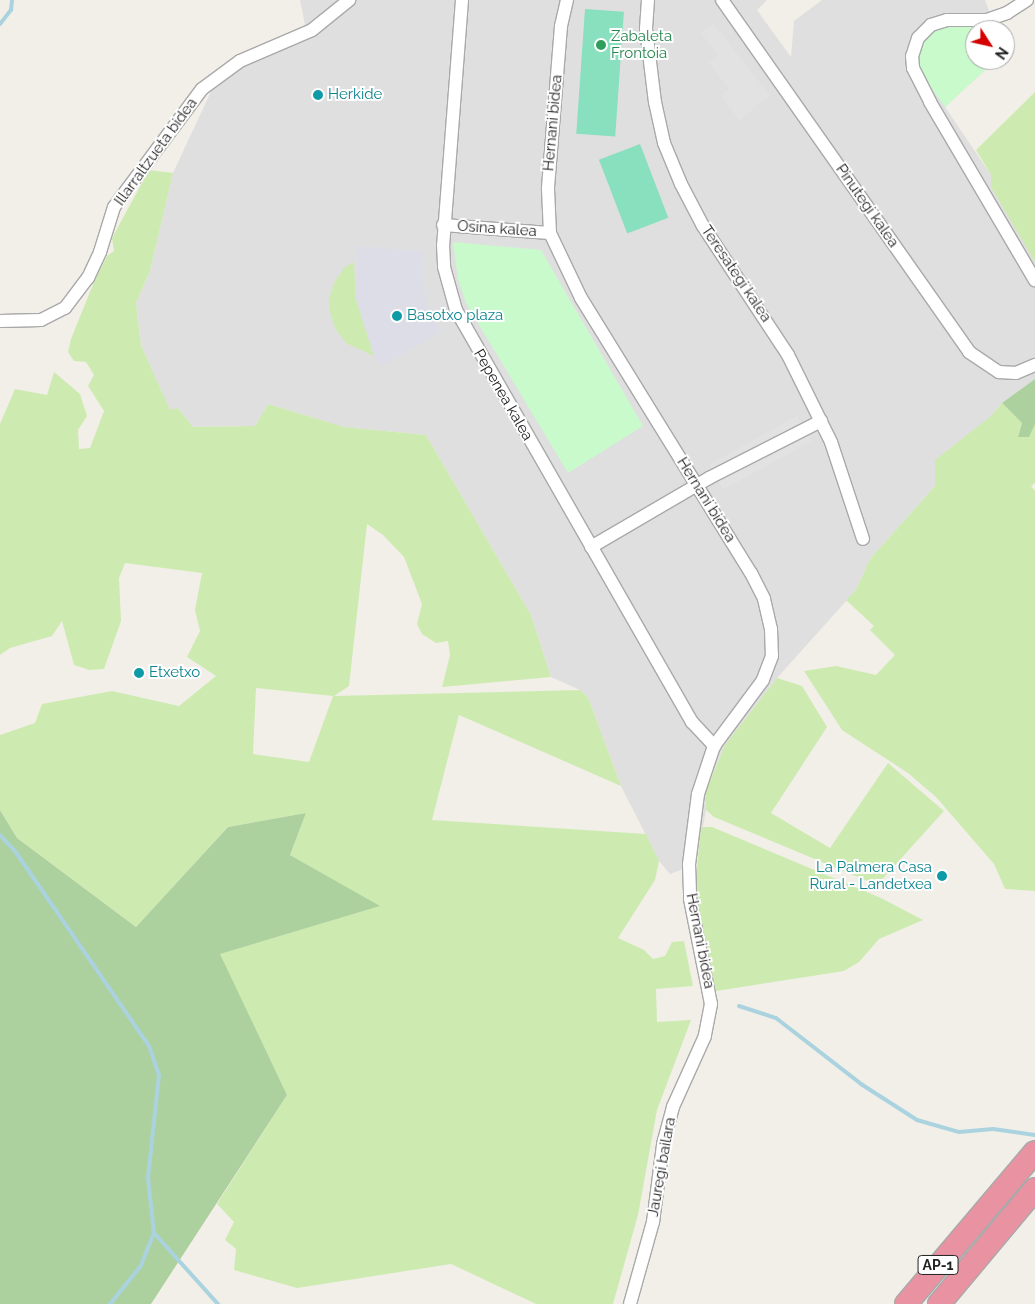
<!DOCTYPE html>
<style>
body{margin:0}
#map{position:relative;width:1035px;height:1304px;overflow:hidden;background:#f2efe9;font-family:Raleway,sans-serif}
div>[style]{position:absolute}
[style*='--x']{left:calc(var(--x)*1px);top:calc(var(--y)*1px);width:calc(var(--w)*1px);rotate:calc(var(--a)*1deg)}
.residential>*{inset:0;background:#e0dfdf}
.grass>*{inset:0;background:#cdebb0}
.forest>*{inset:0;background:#add19e}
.park>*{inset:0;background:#c8facc}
.pitch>*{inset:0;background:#88e0be;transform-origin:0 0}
.parking>*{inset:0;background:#e2e2e2;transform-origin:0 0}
.plaza>*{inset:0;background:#dddde8}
.stream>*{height:4px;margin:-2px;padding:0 2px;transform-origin:2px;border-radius:2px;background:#aad3df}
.roads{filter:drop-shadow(1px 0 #a9a9a9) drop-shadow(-1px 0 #a9a9a9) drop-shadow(0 1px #a9a9a9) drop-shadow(0 -1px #a9a9a9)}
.minor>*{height:12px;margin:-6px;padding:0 6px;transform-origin:6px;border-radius:6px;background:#fff}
.motorway>*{height:22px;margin:-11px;padding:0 11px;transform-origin:11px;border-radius:11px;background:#e892a2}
.dots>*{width:14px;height:14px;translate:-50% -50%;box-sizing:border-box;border:2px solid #fff;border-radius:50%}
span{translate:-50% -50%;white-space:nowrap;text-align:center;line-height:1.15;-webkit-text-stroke:4px #fff;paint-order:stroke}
.shield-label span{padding:1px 4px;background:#fff;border:1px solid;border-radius:4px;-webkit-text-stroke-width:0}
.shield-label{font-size:14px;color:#222;font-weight:700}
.leisure-label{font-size:15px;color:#27864d}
.left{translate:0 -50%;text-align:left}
.culture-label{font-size:15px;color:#0d838f}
.right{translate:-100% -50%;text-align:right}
.street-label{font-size:15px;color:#222}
.north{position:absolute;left:965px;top:20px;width:50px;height:50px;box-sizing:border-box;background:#fff;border:1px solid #a7a7a7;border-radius:50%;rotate:125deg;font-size:14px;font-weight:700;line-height:20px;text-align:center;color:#222}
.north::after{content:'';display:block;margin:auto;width:18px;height:22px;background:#d40000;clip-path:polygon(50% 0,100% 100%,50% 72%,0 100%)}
</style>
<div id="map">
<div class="residential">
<i style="clip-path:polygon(300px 0,767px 0,757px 10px,791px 57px,794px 21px,822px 0,985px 0,996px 30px,975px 30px,975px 60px,996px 60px,945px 107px,991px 175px,1035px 262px,1035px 379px,1002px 403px,935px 486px,870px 559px,856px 590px,777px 678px,725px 745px,705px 791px,706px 810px,696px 864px,670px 874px,659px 861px,621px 786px,588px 697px,580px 690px,551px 677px,531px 615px,426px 435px,343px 427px,268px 404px,255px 426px,193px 427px,178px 408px,170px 411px,141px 345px,136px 303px,150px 271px,173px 173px,215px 83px,242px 66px,279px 52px,305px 25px)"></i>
</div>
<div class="grass">
<i style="clip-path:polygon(1035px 92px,1035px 262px,991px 187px,991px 175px,976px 150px)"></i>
<i style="clip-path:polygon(evenodd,149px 170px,173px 173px,150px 271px,136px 303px,141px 345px,170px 410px,178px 408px,193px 427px,255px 426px,268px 404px,344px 427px,426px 435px,531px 615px,551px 677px,442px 687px,450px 655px,448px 641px,436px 643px,422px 634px,417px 624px,422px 604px,404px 557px,383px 535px,367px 524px,349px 686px,334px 696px,580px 690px,588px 697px,621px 786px,459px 715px,432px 820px,646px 834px,659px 861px,655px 880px,618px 938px,644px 950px,653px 959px,665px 956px,672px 942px,684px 941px,693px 986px,656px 989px,657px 1022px,691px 1020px,657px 1110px,638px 1215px,613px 1304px,536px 1304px,451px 1264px,297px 1288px,234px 1270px,236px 1249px,225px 1240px,234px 1222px,217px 1204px,287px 1095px,219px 954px,379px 906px,290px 855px,306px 813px,228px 827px,136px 927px,17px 838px,0 810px,0 735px,35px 723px,42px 704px,112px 691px,179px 706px,216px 676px,187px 657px,200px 631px,195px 610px,202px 573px,125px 563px,119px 578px,121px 621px,104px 669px,89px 670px,74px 665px,62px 621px,52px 636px,10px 648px,0 655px,0 424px,15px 389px,47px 395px,54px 372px,80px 394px,87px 416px,78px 430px,79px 449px,90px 448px,104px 411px,88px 386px,94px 375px,86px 362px,74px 361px,68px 352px,71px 339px,94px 282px,107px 256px,114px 251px,112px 238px,149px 170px,256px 688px,333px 696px,309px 762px,253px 754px,256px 688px)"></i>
<i style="clip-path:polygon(354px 262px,356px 299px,374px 356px,346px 343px,335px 328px,330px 312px,329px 298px,335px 281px,345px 267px)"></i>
<i style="clip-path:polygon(1002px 403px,1022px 423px,1018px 437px,1035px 424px,1035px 483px,1031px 486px,1035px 491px,1035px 891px,1005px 889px,994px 864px,936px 797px,908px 773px,842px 730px,804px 671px,836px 666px,876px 675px,895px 655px,870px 630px,874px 626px,846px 600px,856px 590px,870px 559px,935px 486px,935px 460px,991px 416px)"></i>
<i style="clip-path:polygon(777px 678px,802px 686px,827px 727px,771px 813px,830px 848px,888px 763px,944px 811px,877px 885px,714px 817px,706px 810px,705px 793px,725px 745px)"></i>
<i style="clip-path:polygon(701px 827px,712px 827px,881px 898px,923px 920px,879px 939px,859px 962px,844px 971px,716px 991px,694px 897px)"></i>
</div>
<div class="forest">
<i style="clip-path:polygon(1035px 379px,1035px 424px,1029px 437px,1018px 437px,1022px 423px,1002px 403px)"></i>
<i style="clip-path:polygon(0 810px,17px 838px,136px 927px,228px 827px,306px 813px,290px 855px,380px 906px,220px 954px,287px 1095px,151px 1304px,0 1304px)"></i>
</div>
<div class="park">
<i style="clip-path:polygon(993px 23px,996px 30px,975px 30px,975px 60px,996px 60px,945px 107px,920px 72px,918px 58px,922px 44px,930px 34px,941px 28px)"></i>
<i style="clip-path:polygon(453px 242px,541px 250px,643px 426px,568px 473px,466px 303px,458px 279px)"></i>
</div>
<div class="pitch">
<i style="left:585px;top:9px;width:39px;height:125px;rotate:4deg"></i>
<i style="left:640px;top:144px;width:79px;height:44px;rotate:69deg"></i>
</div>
<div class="parking">
<i style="clip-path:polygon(713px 23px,770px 96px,739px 120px,721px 95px,729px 89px,709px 63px,719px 56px,701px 33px)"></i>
<i style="left:797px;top:416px;width:29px;height:100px;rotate:61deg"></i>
</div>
<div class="plaza">
<i style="clip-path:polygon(357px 246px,422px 251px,425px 298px,440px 332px,383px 366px,374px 356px,356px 299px)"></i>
</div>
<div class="stream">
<i style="--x:0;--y:24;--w:18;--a:-52"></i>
<i style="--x:11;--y:10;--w:10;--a:-84"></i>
<i style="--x:0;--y:835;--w:22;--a:47"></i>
<i style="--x:15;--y:851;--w:237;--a:55.5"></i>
<i style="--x:149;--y:1046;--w:31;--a:71"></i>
<i style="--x:159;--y:1075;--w:104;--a:96.1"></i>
<i style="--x:148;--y:1178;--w:55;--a:83.8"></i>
<i style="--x:154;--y:1233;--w:37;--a:112"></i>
<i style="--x:140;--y:1267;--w:48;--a:129"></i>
<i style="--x:739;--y:1006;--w:39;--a:18"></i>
<i style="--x:776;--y:1018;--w:108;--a:37.8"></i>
<i style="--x:861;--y:1084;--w:67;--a:32.7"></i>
<i style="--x:917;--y:1120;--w:44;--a:15.9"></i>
<i style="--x:959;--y:1132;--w:34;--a:-5"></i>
<i style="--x:993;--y:1129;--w:42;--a:8.1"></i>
<i style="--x:154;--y:1233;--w:96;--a:48"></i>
</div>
<div class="roads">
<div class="minor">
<i style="--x:462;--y:0;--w:246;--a:94.4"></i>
<i style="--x:443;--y:245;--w:22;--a:87"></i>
<i style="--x:444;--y:267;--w:45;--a:74.4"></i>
<i style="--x:456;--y:310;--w:475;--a:60.2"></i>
<i style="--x:692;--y:722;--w:33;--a:47"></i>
<i style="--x:567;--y:0;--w:27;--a:103"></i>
<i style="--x:561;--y:26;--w:164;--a:94.6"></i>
<i style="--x:548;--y:189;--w:44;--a:87.4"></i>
<i style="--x:550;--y:233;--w:72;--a:64.5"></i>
<i style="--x:581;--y:298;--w:323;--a:58.3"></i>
<i style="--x:751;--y:573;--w:29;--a:63"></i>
<i style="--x:764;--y:599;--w:31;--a:77"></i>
<i style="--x:771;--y:629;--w:27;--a:88"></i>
<i style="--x:772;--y:656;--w:26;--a:111"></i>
<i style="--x:763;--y:680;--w:82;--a:126.6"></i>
<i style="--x:714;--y:746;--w:51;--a:108.4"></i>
<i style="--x:698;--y:794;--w:71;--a:97.3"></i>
<i style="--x:689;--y:864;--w:35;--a:88"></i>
<i style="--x:690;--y:899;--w:107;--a:78.7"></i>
<i style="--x:711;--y:1004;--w:33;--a:101"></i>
<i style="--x:705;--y:1036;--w:78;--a:114.3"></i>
<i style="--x:673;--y:1107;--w:39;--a:105"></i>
<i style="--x:663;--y:1145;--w:78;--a:97.4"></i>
<i style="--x:653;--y:1222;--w:85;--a:105.7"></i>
<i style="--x:648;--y:0;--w:29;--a:94"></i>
<i style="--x:646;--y:29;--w:74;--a:83"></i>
<i style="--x:655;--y:102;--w:42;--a:77.6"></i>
<i style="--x:664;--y:143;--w:44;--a:67.5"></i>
<i style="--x:681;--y:184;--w:47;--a:62.4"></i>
<i style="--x:703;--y:226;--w:154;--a:56.6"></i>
<i style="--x:788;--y:355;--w:97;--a:63.7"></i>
<i style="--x:831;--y:442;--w:102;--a:71.7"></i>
<i style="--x:722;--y:0;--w:430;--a:54.9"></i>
<i style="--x:969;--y:352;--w:36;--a:34"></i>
<i style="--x:999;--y:372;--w:17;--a:3"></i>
<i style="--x:1016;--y:373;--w:21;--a:-23"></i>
<i style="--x:1027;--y:0;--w:24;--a:147"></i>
<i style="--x:1007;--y:13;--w:21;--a:161"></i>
<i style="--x:987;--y:20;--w:40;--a:180"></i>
<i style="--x:947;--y:20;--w:17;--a:163"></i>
<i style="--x:931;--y:25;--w:18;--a:135"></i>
<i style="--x:918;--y:38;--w:19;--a:108"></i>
<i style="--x:912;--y:56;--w:12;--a:85"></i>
<i style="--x:913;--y:68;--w:38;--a:63"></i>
<i style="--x:930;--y:102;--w:207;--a:59.5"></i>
<i style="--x:443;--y:225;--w:107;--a:4.3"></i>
<i style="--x:0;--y:321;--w:41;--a:-1.4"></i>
<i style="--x:41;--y:320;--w:27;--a:-27"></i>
<i style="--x:65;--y:308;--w:38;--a:-53"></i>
<i style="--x:88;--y:278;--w:29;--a:-65"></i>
<i style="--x:100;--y:252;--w:47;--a:-72.7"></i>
<i style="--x:114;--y:207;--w:147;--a:-53.3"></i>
<i style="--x:202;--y:89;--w:47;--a:-36.4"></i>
<i style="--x:240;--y:61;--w:78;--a:-23.3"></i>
<i style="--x:312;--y:30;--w:48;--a:-39"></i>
<i style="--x:591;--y:547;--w:137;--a:-30.3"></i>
<i style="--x:709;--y:478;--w:126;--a:-27"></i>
</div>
<div class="motorway">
<i style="--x:906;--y:1304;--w:199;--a:-49.7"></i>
<i style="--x:939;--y:1304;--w:150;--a:-50.1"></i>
</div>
</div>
<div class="dots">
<i style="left:601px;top:45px;background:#2e9e5b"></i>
<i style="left:318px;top:95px;background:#0f9aa8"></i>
<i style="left:397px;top:316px;background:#0f9aa8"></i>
<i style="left:139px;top:673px;background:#0f9aa8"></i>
<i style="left:942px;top:876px;background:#0f9aa8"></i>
</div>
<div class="shield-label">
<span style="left:938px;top:1265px">AP-1</span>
</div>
<div class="leisure-label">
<span class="left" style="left:611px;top:45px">Zabaleta<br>Frontoia</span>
</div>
<div class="culture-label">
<span class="left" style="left:328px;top:95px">Herkide</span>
<span class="left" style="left:407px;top:316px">Basotxo plaza</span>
<span class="left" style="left:149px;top:673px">Etxetxo</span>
<span class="right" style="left:932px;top:876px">La Palmera Casa<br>Rural - Landetxea</span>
</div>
<div class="street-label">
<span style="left:553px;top:123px;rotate:-85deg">Hernani bidea</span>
<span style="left:156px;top:152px;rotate:-54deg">Illarraltzueta bidea</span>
<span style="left:867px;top:206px;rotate:55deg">Pinutegi kalea</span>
<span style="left:497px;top:229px;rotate:4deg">Osina kalea</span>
<span style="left:736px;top:274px;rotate:56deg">Teresategi kalea</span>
<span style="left:503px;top:395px;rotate:60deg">Pepenea kalea</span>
<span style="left:706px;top:500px;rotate:58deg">Hernani bidea</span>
<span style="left:700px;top:941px;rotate:79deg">Hernani bidea</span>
<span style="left:662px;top:1167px;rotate:-80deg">Jauregi bailara</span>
</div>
<div class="north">N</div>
</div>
